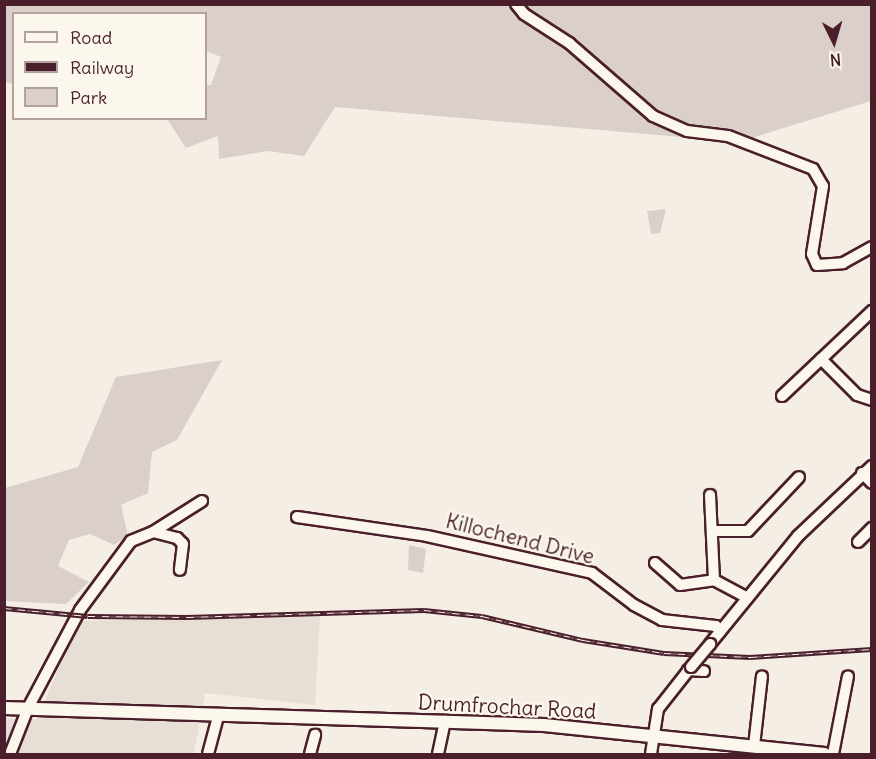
<!DOCTYPE html>
<style>
body{margin:0}
#map{position:relative;width:876px;height:759px;overflow:hidden;background:#f4eee4;font-family:Delius,sans-serif}
div>[style]{position:absolute}
[style*='--x']{left:calc(var(--x)*1px);top:calc(var(--y)*1px);width:calc(var(--w)*1px);rotate:calc(var(--a)*1deg)}
.built>*{inset:0;background:#e7dfd6}
.green>*{inset:0;background:#dbd0c9}
.roads{filter:drop-shadow(2px 0 #4a1f2b) drop-shadow(-2px 0 #4a1f2b) drop-shadow(0 2px #4a1f2b) drop-shadow(0 -2px #4a1f2b)}
.minor>*{height:10px;margin:-5px;padding:0 5px;transform-origin:5px;border-radius:5px;background:#fbf7ec}
.major>*{height:12px;margin:-6px;padding:0 6px;transform-origin:6px;border-radius:6px;background:#fbf7ec}
.rail>*{height:4.5px;margin-top:-2.25px;transform-origin:0;background:repeating-linear-gradient(90deg,#fbf7ec 0 7px,#4a1f2b 0 14px);box-sizing:border-box;border-block:2px solid #4a1f2b}
.bridges{filter:drop-shadow(2px 0 #4a1f2b) drop-shadow(-2px 0 #4a1f2b) drop-shadow(0 2px #4a1f2b) drop-shadow(0 -2px #4a1f2b)}
.minor-bridge>*{height:10px;margin:-5px;padding:0 5px;transform-origin:5px;border-radius:5px;background:#fbf7ec}
span{translate:-50% -50%;white-space:nowrap;text-align:center;line-height:1.15;-webkit-text-stroke:4.5px #fbf7ec;paint-order:stroke}
.street-label{font-size:21px;color:#4a1f2b}
.frame{position:absolute;inset:0;border:6px solid #4a1f2b;pointer-events:none}
.legend{position:absolute;left:12px;top:12px;width:195px;height:108px;box-sizing:border-box;background:#fbf7ec;border:2px solid #b4a19f;margin:0;padding:8px 10px;list-style:none;font-size:18px;color:#4a1f2b}
.legend li{display:flex;align-items:center;gap:12px;height:30px}
.legend b{width:30px;border:2px solid #b4a19f}
.north{position:absolute;left:804px;top:12px;width:60px;height:60px;-webkit-text-stroke:4px #fbf7ec;paint-order:stroke;rotate:175deg;font-size:16px;font-weight:700;line-height:24px;text-align:center;color:#4a1f2b}
.north::after{content:'';display:block;margin:auto;width:21px;height:27px;background:#4a1f2b;clip-path:polygon(50% 0,100% 100%,50% 72%,0 100%)}
</style>
<div id="map">
<div class="built">
<i style="clip-path:polygon(320px 616px,315px 705px,205px 693px,194px 754px,5px 754px,5px 718px,37px 719px,79px 621px)"></i>
</div>
<div class="green">
<i style="clip-path:polygon(4px 5px,871px 5px,871px 101px,739px 142px,335px 107px,304px 156px,268px 151px,219px 159px,218px 136px,186px 148px,167px 119px,206px 118px,206px 85px,211px 85px,221px 57px,206px 51px,206px 14px,14px 14px,13px 84px,5px 82px)"></i>
<i style="clip-path:polygon(666px 209px,660px 233px,651px 234px,647px 211px)"></i>
<i style="clip-path:polygon(222px 360px,177px 440px,152px 452px,148px 493px,121px 505px,128px 536px,114px 545px,90px 534px,69px 540px,58px 566px,89px 582px,66px 604px,5px 601px,5px 488px,78px 467px,116px 377px)"></i>
<i style="clip-path:polygon(409px 545px,426px 549px,423px 573px,408px 570px)"></i>
</div>
<div class="roads">
<div class="minor">
<i style="--x:516;--y:4;--w:13;--a:51"></i>
<i style="--x:524;--y:14;--w:54;--a:32.8"></i>
<i style="--x:569;--y:43;--w:111;--a:41"></i>
<i style="--x:653;--y:116;--w:37;--a:24"></i>
<i style="--x:687;--y:131;--w:41;--a:7"></i>
<i style="--x:728;--y:136;--w:91;--a:21.2"></i>
<i style="--x:813;--y:169;--w:20;--a:60"></i>
<i style="--x:823;--y:186;--w:69;--a:99.2"></i>
<i style="--x:812;--y:254;--w:12;--a:66"></i>
<i style="--x:817;--y:265;--w:26;--a:-4"></i>
<i style="--x:843;--y:263;--w:33;--a:-29"></i>
<i style="--x:821;--y:359;--w:51;--a:45"></i>
<i style="--x:857;--y:395;--w:16;--a:18"></i>
<i style="--x:782;--y:396;--w:124;--a:-43.4"></i>
<i style="--x:862;--y:473;--w:14;--a:45"></i>
<i style="--x:710;--y:495;--w:85;--a:87.3"></i>
<i style="--x:297;--y:517;--w:131;--a:8.3"></i>
<i style="--x:427;--y:536;--w:169;--a:12.6"></i>
<i style="--x:592;--y:573;--w:53;--a:37.3"></i>
<i style="--x:634;--y:605;--w:32;--a:28"></i>
<i style="--x:662;--y:620;--w:54;--a:6.3"></i>
<i style="--x:716;--y:626;--w:7;--a:56"></i>
<i style="--x:712;--y:531;--w:36;--a:0"></i>
<i style="--x:748;--y:531;--w:74;--a:-46.6"></i>
<i style="--x:153;--y:532;--w:25;--a:14"></i>
<i style="--x:177;--y:538;--w:8;--a:45"></i>
<i style="--x:183;--y:544;--w:26;--a:97"></i>
<i style="--x:858;--y:542;--w:20;--a:-45"></i>
<i style="--x:655;--y:563;--w:33;--a:41"></i>
<i style="--x:680;--y:585;--w:34;--a:-8"></i>
<i style="--x:714;--y:580;--w:38;--a:28"></i>
<i style="--x:710;--y:644;--w:139;--a:-50.8"></i>
<i style="--x:798;--y:536;--w:102;--a:-43.4"></i>
<i style="--x:688;--y:670;--w:16;--a:4"></i>
<i style="--x:754;--y:746;--w:70;--a:-83.5"></i>
<i style="--x:10;--y:754;--w:49;--a:-68.6"></i>
<i style="--x:28;--y:708;--w:111;--a:-62"></i>
<i style="--x:80;--y:610;--w:86;--a:-53.5"></i>
<i style="--x:131;--y:541;--w:24;--a:-22"></i>
<i style="--x:153;--y:532;--w:58;--a:-32.3"></i>
<i style="--x:208;--y:754;--w:39;--a:-75"></i>
<i style="--x:310;--y:754;--w:20;--a:-75"></i>
<i style="--x:438;--y:754;--w:34;--a:-78"></i>
<i style="--x:651;--y:754;--w:46;--a:-81.2"></i>
<i style="--x:658;--y:709;--w:53;--a:-51.8"></i>
<i style="--x:833;--y:754;--w:79;--a:-79.1"></i>
</div>
<div class="major">
<i style="--x:4;--y:708;--w:540;--a:1.8"></i>
<i style="--x:544;--y:725;--w:282;--a:5.9"></i>
</div>
</div>
<div class="rail">
<i style="--x:4;--y:608;--w:84;--a:5.4"></i>
<i style="--x:88;--y:616;--w:99;--a:0.6"></i>
<i style="--x:187;--y:617;--w:237;--a:-1.7"></i>
<i style="--x:424;--y:610;--w:58;--a:5.9"></i>
<i style="--x:482;--y:616;--w:104;--a:13.4"></i>
<i style="--x:583;--y:640;--w:82;--a:9.1"></i>
<i style="--x:664;--y:653;--w:86;--a:2.7"></i>
<i style="--x:750;--y:657;--w:122;--a:-3.8"></i>
</div>
<div class="bridges">
<div class="minor-bridge">
<i style="--x:691;--y:667;--w:30;--a:-50"></i>
</div>
</div>
<div class="street-label">
<span style="left:520px;top:539px;rotate:14deg">Killochend Drive</span>
<span style="left:507px;top:707px;rotate:3deg">Drumfrochar Road</span>
</div>
<div class="frame"></div>
<ul class="legend">
<li><b style="height:8px;background:#fbf7ec"></b>Road</li>
<li><b style="height:8px;background:#4a1f2b"></b>Railway</li>
<li><b style="height:16px;background:#dbd0c9"></b>Park</li>
</ul>
<div class="north">N</div>
</div>
